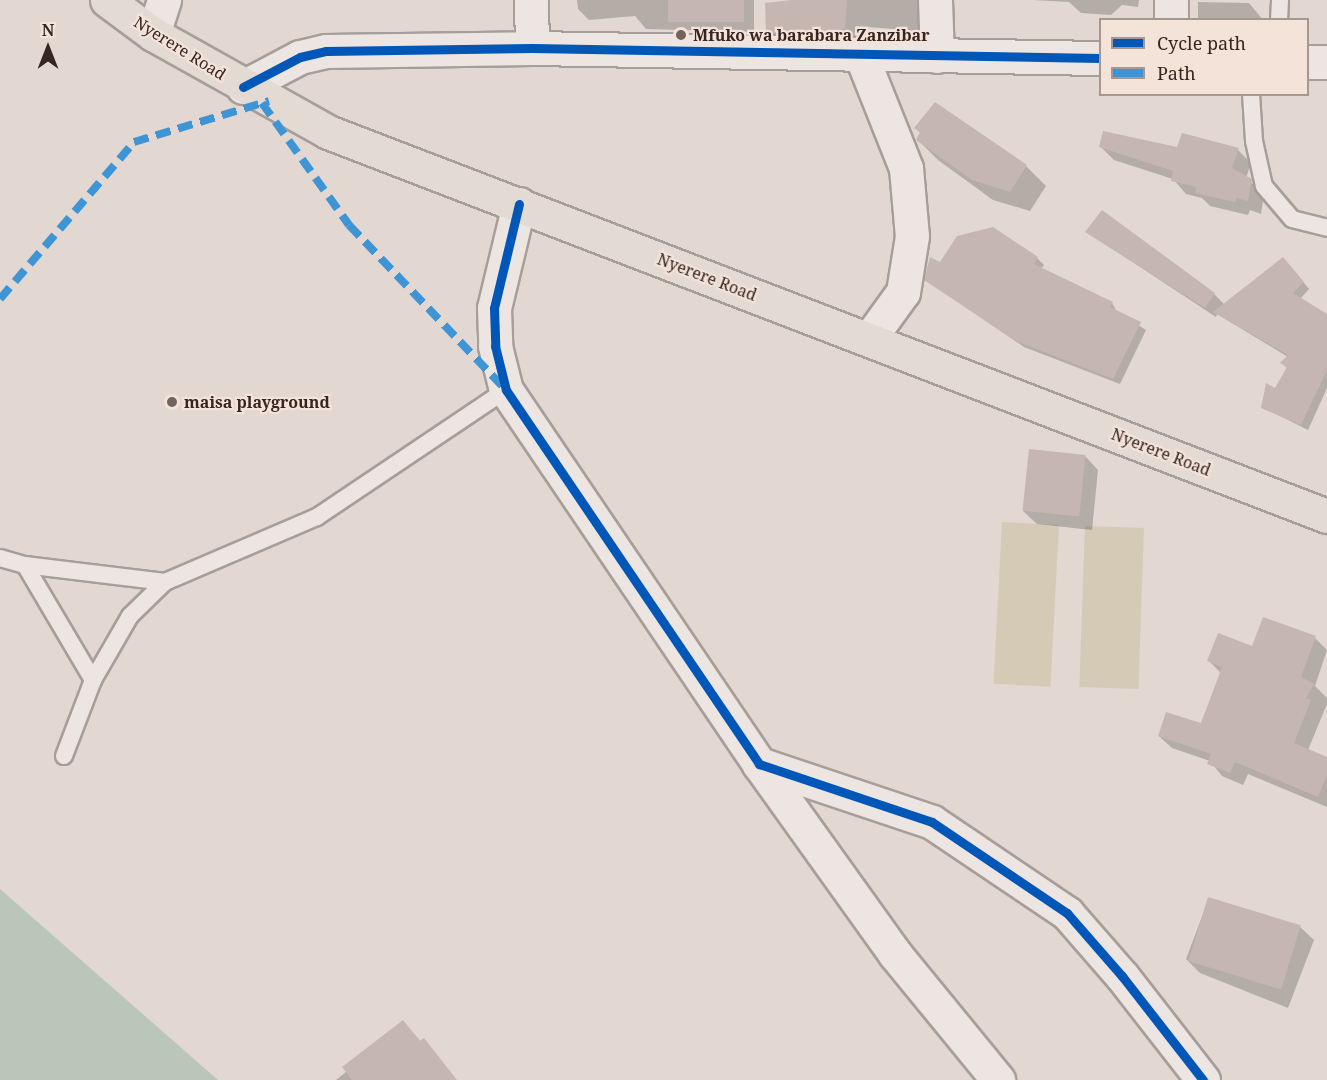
<!DOCTYPE html>
<style>
body{margin:0}
#map{position:relative;width:1327px;height:1080px;overflow:hidden;background:#e2d7d1;font-family:"Noto Serif",serif}
div>[style]{position:absolute}
[style*='--x']{left:calc(var(--x)*1px);top:calc(var(--y)*1px);width:calc(var(--w)*1px);rotate:calc(var(--a)*1deg)}
.green>*{inset:0;background:#d4cab5;transform-origin:0 0}
.water>*{inset:0;background:#bbc6bb}
.shadow>*{inset:0;background:#0003}
.building>*{inset:0;background:#c6b6b2;transform-origin:0 0}
.roads{filter:drop-shadow(2px 0 #a89e99) drop-shadow(-2px 0 #a89e99) drop-shadow(0 2px #a89e99) drop-shadow(0 -2px #a89e99)}
.lane>*{height:16px;margin:-8px;padding:0 8px;transform-origin:8px;border-radius:8px;background:#ece5e1}
.street>*{height:33px;margin:-16.5px;padding:0 16.5px;transform-origin:16.5px;border-radius:16.5px;background:#ece5e1}
.secondary>*{height:33px;margin:-16.5px;padding:0 16.5px;transform-origin:16.5px;border-radius:16.5px;background:#ece5e1}
.primary>*{height:33px;margin:-16.5px;padding:0 16.5px;transform-origin:16.5px;border-radius:16.5px;background:#e3dad4}
.quiet>*{height:8px;margin-top:-4px;transform-origin:0;background:repeating-linear-gradient(90deg,#3e95d5 0 15px,transparent 0 23px)}
.cycleway>*{height:9px;margin:-4.5px;padding:0 4.5px;transform-origin:4.5px;border-radius:4.5px;background:#0057b8}
.dots>*{width:16px;height:16px;translate:-50% -50%;box-sizing:border-box;border:3px solid #f3e3d8;border-radius:50%}
span{translate:-50% -50%;white-space:nowrap;text-align:center;line-height:1.15;-webkit-text-stroke:4.5px #f3e3d8;paint-order:stroke}
.poi-label{font-size:16px;color:#372522;font-weight:700}
.left{translate:0 -50%;text-align:left}
.street-label{font-size:16px;color:#372522}
.legend{position:absolute;left:1099px;top:18px;width:210px;height:78px;box-sizing:border-box;background:#f3e3d8;border:2px solid #a8978f;margin:0;padding:8px 10px;list-style:none;font-size:18px;color:#372522}
.legend li{display:flex;align-items:center;gap:12px;height:30px}
.legend b{width:30px;border:2px solid #a8978f}
.north{position:absolute;left:18px;top:18px;width:60px;height:60px;-webkit-text-stroke:4px #f3e3d8;paint-order:stroke;rotate:0deg;font-size:16px;font-weight:700;line-height:24px;text-align:center;color:#372522}
.north::after{content:'';display:block;margin:auto;width:21px;height:27px;background:#372522;clip-path:polygon(50% 0,100% 100%,50% 72%,0 100%)}
</style>
<div id="map">
<div class="green">
<i style="left:1002px;top:522px;width:57px;height:162px;rotate:3deg"></i>
<i style="left:1085px;top:526px;width:59px;height:161px;rotate:2deg"></i>
</div>
<div class="water">
<i style="clip-path:polygon(0 889px,218px 1080px,0 1080px)"></i>
</div>
<div class="shadow">
<i style="clip-path:polygon(577px 0,754px 0,754px 32px,646px 29px,635px 16px,589px 20px,578px 9px)"></i>
<i style="clip-path:polygon(803px 0,919px 0,919px 31px,856px 26px,855px 39px,779px 43px,768px 32px)"></i>
<i style="clip-path:polygon(1033px 0,1139px 0,1138px 7px,1122px 5px,1111px 15px,1081px 13px,1069px 2px)"></i>
<i style="clip-path:polygon(1198px 2px,1249px 3px,1263px 20px,1198px 20px)"></i>
<i style="clip-path:polygon(916px 128px,1026px 166px,1046px 186px,1030px 211px,993px 200px,938px 160px,918px 140px,921px 134px)"></i>
<i style="clip-path:polygon(1100px 146px,1238px 150px,1251px 163px,1246px 178px,1264px 194px,1261px 214px,1250px 210px,1248px 215px,1210px 206px,1202px 198px,1186px 194px,1173px 179px,1114px 160px)"></i>
<i style="clip-path:polygon(1087px 232px,1214px 294px,1225px 305px,1289px 265px,1309px 289px,1300px 299px,1327px 316px,1327px 388px,1308px 430px,1262px 407px,1288px 369px,1282px 363px,1288px 357px,1217px 314px,1216px 317px)"></i>
<i style="clip-path:polygon(1037px 258px,1044px 265px,1041px 269px,1112px 303px,1117px 312px,1146px 330px,1120px 384px,1024px 347px,926px 280px,940px 264px)"></i>
<i style="clip-path:polygon(1085px 456px,1098px 470px,1092px 530px,1037px 524px,1023px 511px)"></i>
<i style="clip-path:polygon(1315px 638px,1327px 650px,1315px 686px,1327px 698px,1327px 704px,1308px 750px,1327px 758px,1327px 807px,1248px 774px,1243px 785px,1222px 776px,1210px 761px,1172px 748px,1159px 736px,1201px 724px,1221px 673px,1209px 661px,1253px 647px)"></i>
<i style="clip-path:polygon(1209px 898px,1300px 927px,1314px 940px,1288px 1008px,1200px 973px,1186px 959px)"></i>
<i style="clip-path:polygon(403px 1022px,456px 1080px,336px 1080px,347px 1071px)"></i>
</div>
<div class="building">
<i style="left:668px;top:0;width:76px;height:22px"></i>
<i style="clip-path:polygon(791px 0,847px 0,845px 29px,833px 29px,833px 35px,766px 32px,765px 3px)"></i>
<i style="clip-path:polygon(935px 102px,1027px 165px,1010px 192px,972px 180px,916px 140px,920px 132px,914px 128px)"></i>
<i style="clip-path:polygon(1103px 131px,1177px 147px,1182px 133px,1239px 148px,1232px 168px,1252px 179px,1248px 201px,1237px 198px,1235px 202px,1195px 193px,1196px 187px,1171px 181px,1173px 171px,1099px 147px)"></i>
<i style="clip-path:polygon(1102px 210px,1215px 293px,1205px 308px,1085px 232px)"></i>
<i style="clip-path:polygon(993px 227px,1038px 257px,1034px 264px,1113px 302px,1110px 307px,1141px 322px,1113px 379px,1016px 341px,924px 280px,930px 257px,940px 262px,957px 236px)"></i>
<i style="clip-path:polygon(1283px 257px,1304px 282px,1293px 293px,1327px 314px,1327px 370px,1301px 425px,1261px 408px,1266px 383px,1275px 388px,1287px 367px,1280px 363px,1288px 355px,1213px 312px)"></i>
<i style="left:1029px;top:449px;width:57px;height:62px;rotate:6deg"></i>
<i style="clip-path:polygon(1263px 617px,1316px 636px,1301px 677px,1314px 684px,1306px 698px,1311px 700px,1294px 743px,1327px 757px,1327px 775px,1318px 797px,1235px 762px,1230px 773px,1207px 764px,1211px 754px,1158px 736px,1166px 712px,1201px 723px,1222px 667px,1207px 661px,1218px 633px,1252px 646px)"></i>
<i style="left:1208px;top:897px;width:97px;height:67px;rotate:17deg"></i>
<i style="clip-path:polygon(403px 1020px,420px 1041px,424px 1038px,457px 1080px,352px 1080px,342px 1067px)"></i>
</div>
<div class="roads">
<div class="lane">
<i style="--x:1279;--y:20;--w:20;--a:-87"></i>
<i style="--x:1251;--y:94;--w:47;--a:86.3"></i>
<i style="--x:1254;--y:141;--w:46;--a:77.5"></i>
<i style="--x:1264;--y:186;--w:43;--a:49.7"></i>
<i style="--x:1292;--y:219;--w:36;--a:14"></i>
<i style="--x:0;--y:558;--w:26;--a:16"></i>
<i style="--x:25;--y:565;--w:141;--a:6.9"></i>
<i style="--x:25;--y:565;--w:134;--a:59.4"></i>
<i style="--x:64;--y:756;--w:81;--a:-69.1"></i>
<i style="--x:93;--y:680;--w:74;--a:-60"></i>
<i style="--x:130;--y:616;--w:49;--a:-44.2"></i>
<i style="--x:165;--y:582;--w:165;--a:-23.2"></i>
<i style="--x:317;--y:517;--w:228;--a:-33.9"></i>
</div>
<div class="street">
<i style="--x:531;--y:0;--w:48;--a:88.8"></i>
<i style="--x:935;--y:0;--w:56;--a:88"></i>
<i style="--x:1171;--y:20;--w:20;--a:-90"></i>
<i style="--x:153;--y:34;--w:36;--a:-72"></i>
<i style="--x:519;--y:204;--w:107;--a:103.5"></i>
<i style="--x:494;--y:308;--w:38;--a:88"></i>
<i style="--x:495;--y:346;--w:45;--a:76"></i>
<i style="--x:506;--y:390;--w:452;--a:55.9"></i>
<i style="--x:759;--y:764;--w:182;--a:18.5"></i>
<i style="--x:932;--y:822;--w:163;--a:34"></i>
<i style="--x:1067;--y:913;--w:84;--a:48.9"></i>
<i style="--x:1122;--y:976;--w:132;--a:52.1"></i>
<i style="--x:759;--y:764;--w:234;--a:54.4"></i>
<i style="--x:895;--y:954;--w:163;--a:50.7"></i>
</div>
<div class="secondary">
<i style="--x:861;--y:55;--w:122;--a:68.3"></i>
<i style="--x:906;--y:168;--w:68;--a:85"></i>
<i style="--x:912;--y:236;--w:57;--a:99.1"></i>
<i style="--x:903;--y:292;--w:58;--a:125.9"></i>
<i style="--x:1308;--y:62;--w:19;--a:0"></i>
<i style="--x:243;--y:87;--w:64;--a:-27.8"></i>
<i style="--x:300;--y:57;--w:27;--a:-13"></i>
<i style="--x:326;--y:51;--w:206;--a:-0.8"></i>
<i style="--x:532;--y:48;--w:568;--a:1.01"></i>
</div>
<div class="primary">
<i style="--x:107;--y:0;--w:57;--a:36.5"></i>
<i style="--x:153;--y:34;--w:201;--a:29.2"></i>
<i style="--x:328;--y:132;--w:1070;--a:21.03"></i>
</div>
</div>
<div class="quiet">
<i style="--x:262;--y:103;--w:150;--a:54.5"></i>
<i style="--x:349;--y:225;--w:225;--a:46.4"></i>
<i style="--x:0;--y:299;--w:206;--a:-49.5"></i>
<i style="--x:134;--y:142;--w:141;--a:-16.9"></i>
</div>
<div class="cycleway">
<i style="--x:243;--y:87;--w:64;--a:-27.8"></i>
<i style="--x:300;--y:57;--w:27;--a:-13"></i>
<i style="--x:326;--y:51;--w:206;--a:-0.8"></i>
<i style="--x:532;--y:48;--w:568;--a:1.01"></i>
<i style="--x:519;--y:204;--w:107;--a:103.5"></i>
<i style="--x:494;--y:308;--w:38;--a:88"></i>
<i style="--x:495;--y:346;--w:45;--a:76"></i>
<i style="--x:506;--y:390;--w:452;--a:55.9"></i>
<i style="--x:759;--y:764;--w:182;--a:18.5"></i>
<i style="--x:932;--y:822;--w:163;--a:34"></i>
<i style="--x:1067;--y:913;--w:84;--a:48.9"></i>
<i style="--x:1122;--y:976;--w:132;--a:52.1"></i>
</div>
<div class="dots">
<i style="left:681px;top:35px;background:#73635f"></i>
<i style="left:172px;top:402px;background:#73635f"></i>
</div>
<div class="poi-label">
<span class="left" style="left:693px;top:35px">Mfuko wa barabara Zanzibar</span>
<span class="left" style="left:184px;top:402px">maisa playground</span>
</div>
<div class="street-label">
<span style="left:180px;top:48px;rotate:32deg">Nyerere Road</span>
<span style="left:707px;top:277px;rotate:21deg">Nyerere Road</span>
<span style="left:1161px;top:452px;rotate:21deg">Nyerere Road</span>
</div>
<ul class="legend">
<li><b style="height:8px;background:#0057b8"></b>Cycle path</li>
<li><b style="height:8px;background:#3e95d5"></b>Path</li>
</ul>
<div class="north">N</div>
</div>
